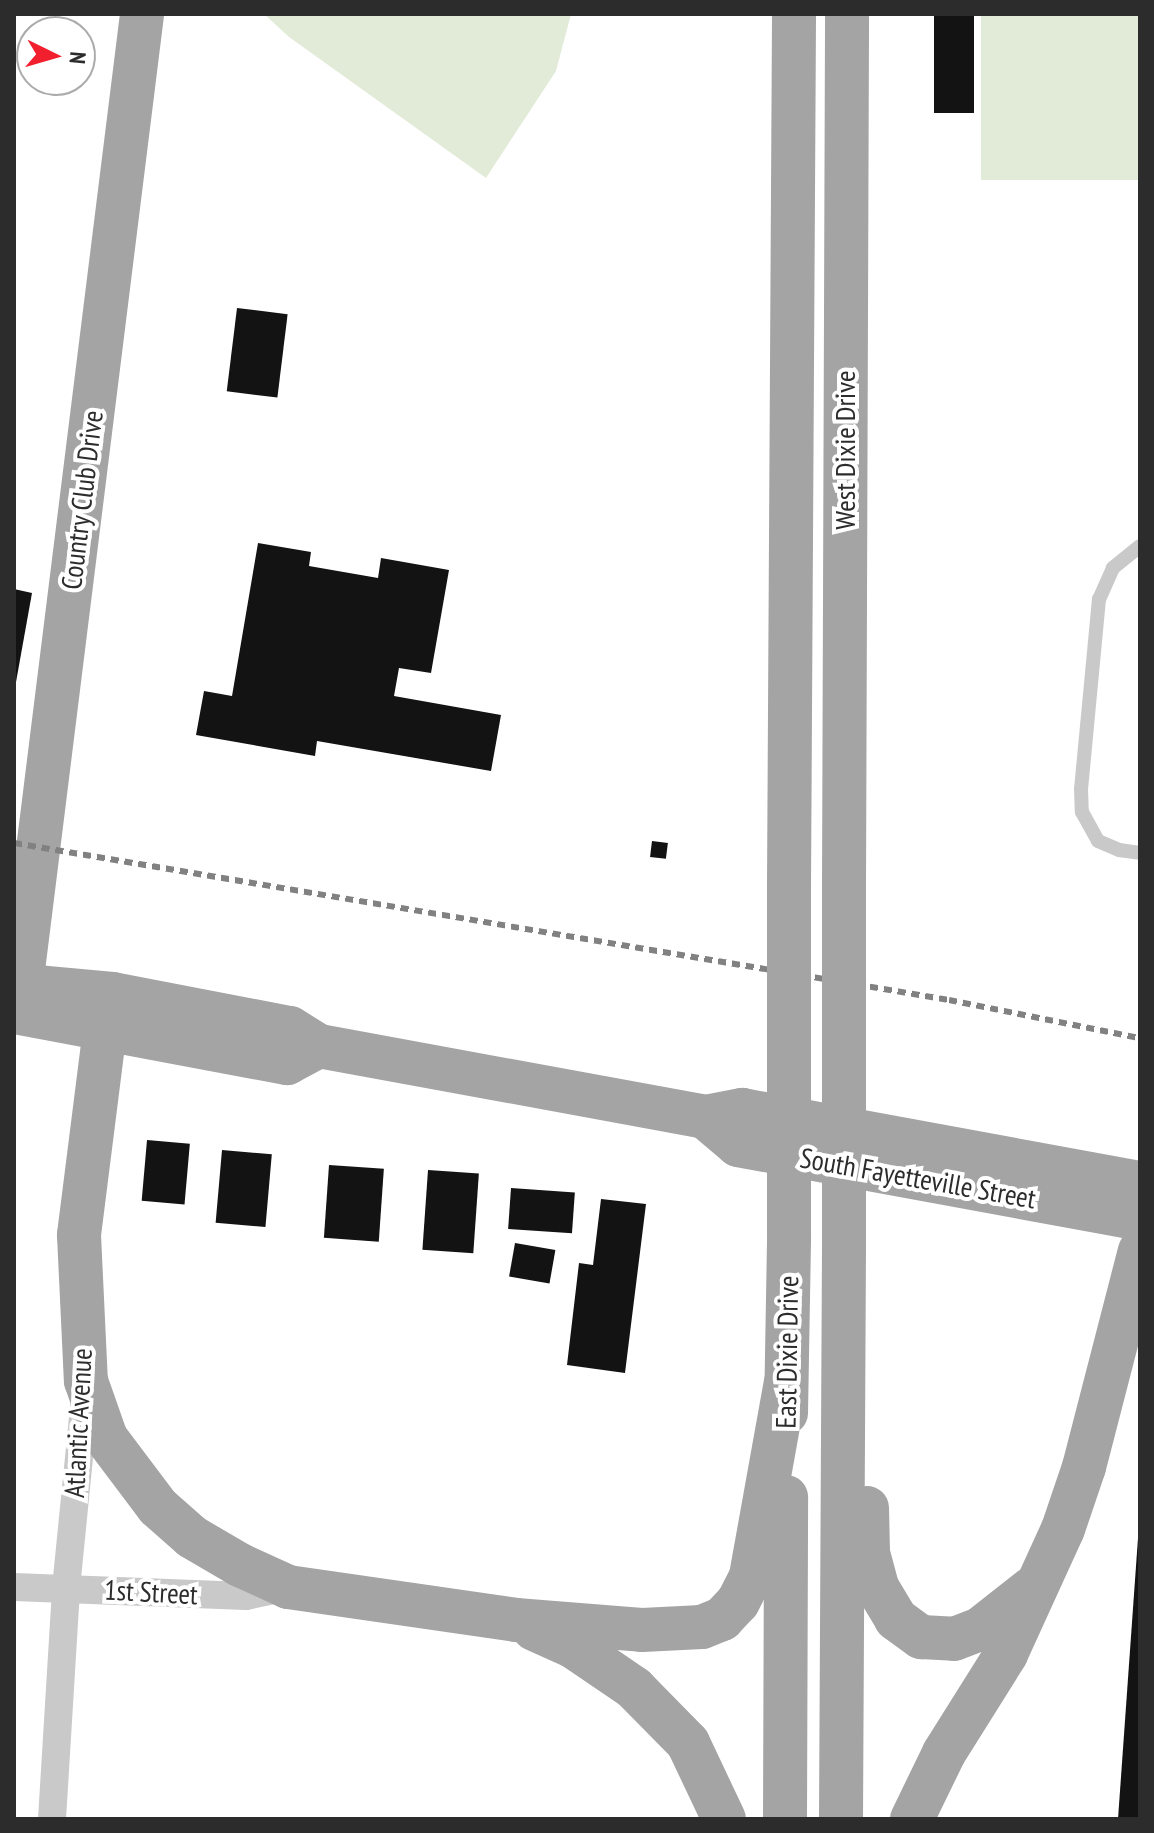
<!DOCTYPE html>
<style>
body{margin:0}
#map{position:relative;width:1154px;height:1833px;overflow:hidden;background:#fff;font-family:"PT Sans Narrow",sans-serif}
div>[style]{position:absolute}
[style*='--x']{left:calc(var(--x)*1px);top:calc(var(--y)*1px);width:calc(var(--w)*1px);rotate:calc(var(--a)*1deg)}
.green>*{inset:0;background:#e2ebd8;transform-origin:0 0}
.building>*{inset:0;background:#131313;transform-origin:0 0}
.service>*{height:14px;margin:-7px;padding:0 7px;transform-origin:7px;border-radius:7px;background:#c9c9c9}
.minor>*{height:28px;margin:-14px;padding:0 14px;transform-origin:14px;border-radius:14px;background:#c9c9c9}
.primary>*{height:44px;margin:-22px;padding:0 22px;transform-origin:22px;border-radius:22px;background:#a4a4a4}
.rail>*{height:6px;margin-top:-3px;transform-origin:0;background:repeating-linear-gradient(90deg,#818181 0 8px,transparent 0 14px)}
.primary-bridge>*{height:44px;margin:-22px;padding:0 22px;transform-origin:22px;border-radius:22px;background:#a4a4a4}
span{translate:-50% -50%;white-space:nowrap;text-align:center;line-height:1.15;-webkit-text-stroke:8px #fff;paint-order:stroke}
.street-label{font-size:28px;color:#2c2c2c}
.frame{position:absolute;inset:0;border:16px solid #2c2c2c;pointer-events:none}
.north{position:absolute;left:16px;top:16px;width:80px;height:80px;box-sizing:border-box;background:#fff;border:2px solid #ababab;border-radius:50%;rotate:95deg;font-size:22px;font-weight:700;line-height:32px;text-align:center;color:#2c2c2c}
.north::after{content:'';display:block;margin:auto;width:28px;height:36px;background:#f21f2e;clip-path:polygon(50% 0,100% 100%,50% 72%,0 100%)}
</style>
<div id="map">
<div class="green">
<i style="clip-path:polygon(264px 14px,571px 14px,556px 71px,486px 178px,289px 37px)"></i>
<i style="left:981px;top:14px;width:159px;height:166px"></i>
</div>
<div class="building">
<i style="left:934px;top:14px;width:40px;height:99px"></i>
<i style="left:237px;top:308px;width:51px;height:84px;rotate:7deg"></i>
<i style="clip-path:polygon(258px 543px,311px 552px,309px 566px,378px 578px,381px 558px,449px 570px,431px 673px,399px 668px,394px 696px,501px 715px,491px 771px,317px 741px,315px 756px,196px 735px,204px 691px,232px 696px)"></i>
<i style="clip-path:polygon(14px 589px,32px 593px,16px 682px,14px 682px)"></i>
<i style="left:652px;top:841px;width:16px;height:16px;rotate:7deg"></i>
<i style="left:147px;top:1140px;width:43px;height:61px;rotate:5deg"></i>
<i style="left:222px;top:1150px;width:50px;height:73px;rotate:5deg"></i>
<i style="left:329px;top:1165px;width:55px;height:73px;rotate:4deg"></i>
<i style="left:428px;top:1170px;width:51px;height:80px;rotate:4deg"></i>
<i style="left:511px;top:1188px;width:64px;height:41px;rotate:4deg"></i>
<i style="clip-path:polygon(601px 1199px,646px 1204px,625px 1373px,567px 1365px,579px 1263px,593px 1265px)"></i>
<i style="left:515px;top:1243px;width:41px;height:34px;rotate:10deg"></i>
<i style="clip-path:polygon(1138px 1538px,1140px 1819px,1118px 1819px)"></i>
</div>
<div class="service">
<i style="--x:1140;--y:546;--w:35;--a:141"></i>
<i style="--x:1113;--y:568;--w:34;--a:114"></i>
<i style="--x:1099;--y:599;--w:191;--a:95.4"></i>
<i style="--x:1081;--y:789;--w:23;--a:88"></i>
<i style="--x:1082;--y:812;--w:33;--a:61"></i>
<i style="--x:1098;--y:841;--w:23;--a:23"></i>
<i style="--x:1119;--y:850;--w:21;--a:8"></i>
</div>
<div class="minor">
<i style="--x:14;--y:1587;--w:232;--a:2.2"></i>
<i style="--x:246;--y:1596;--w:43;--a:-12.1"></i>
<i style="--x:52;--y:1819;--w:231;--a:-86.5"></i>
<i style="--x:66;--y:1588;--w:192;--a:-84.3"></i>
</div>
<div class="primary">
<i style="--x:789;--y:886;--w:872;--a:-89.67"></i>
<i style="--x:844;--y:887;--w:873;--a:-89.8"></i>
<i style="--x:14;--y:985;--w:99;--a:5.2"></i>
<i style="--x:113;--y:994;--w:180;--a:10.9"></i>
<i style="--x:290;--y:1028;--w:34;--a:32"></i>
<i style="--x:319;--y:1046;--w:392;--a:10.4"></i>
<i style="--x:705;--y:1117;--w:38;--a:-11"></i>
<i style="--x:742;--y:1110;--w:405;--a:10.4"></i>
<i style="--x:21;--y:986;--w:980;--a:-82.9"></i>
<i style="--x:14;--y:1012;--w:278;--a:10.6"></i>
<i style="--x:287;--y:1063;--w:36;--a:-28"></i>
<i style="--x:105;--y:1029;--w:208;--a:97.2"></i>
<i style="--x:79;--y:1235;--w:146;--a:87.3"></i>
<i style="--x:86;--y:1381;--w:60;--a:70.7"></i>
<i style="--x:106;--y:1438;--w:86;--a:53"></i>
<i style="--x:158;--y:1507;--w:45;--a:41.4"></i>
<i style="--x:192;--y:1537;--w:56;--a:30.3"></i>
<i style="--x:240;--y:1565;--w:53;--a:24.6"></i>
<i style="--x:288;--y:1587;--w:230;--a:8.2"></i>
<i style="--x:516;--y:1620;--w:126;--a:4.5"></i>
<i style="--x:642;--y:1630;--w:60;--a:-2.9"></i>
<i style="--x:702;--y:1627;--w:22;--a:-22"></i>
<i style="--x:722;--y:1619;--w:23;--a:-47"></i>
<i style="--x:738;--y:1602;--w:29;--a:-63"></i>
<i style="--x:751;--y:1576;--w:197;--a:-79.8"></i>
<i style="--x:705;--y:1117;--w:43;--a:40.3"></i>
<i style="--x:738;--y:1145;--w:409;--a:10.4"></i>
<i style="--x:786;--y:1413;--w:177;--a:-89"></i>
<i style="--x:867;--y:1508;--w:45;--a:88.7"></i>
<i style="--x:868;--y:1553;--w:35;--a:75"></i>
<i style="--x:877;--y:1587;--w:37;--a:59"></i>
<i style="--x:896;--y:1619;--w:31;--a:36"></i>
<i style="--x:921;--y:1637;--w:33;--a:3"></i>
<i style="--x:954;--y:1639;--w:28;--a:-21"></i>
<i style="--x:980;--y:1629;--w:65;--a:-38.1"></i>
<i style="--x:534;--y:1629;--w:44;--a:24.2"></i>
<i style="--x:574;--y:1647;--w:73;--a:34.3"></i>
<i style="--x:634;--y:1688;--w:77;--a:45.5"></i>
<i style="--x:688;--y:1743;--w:84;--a:64.7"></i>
<i style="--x:785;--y:1819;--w:322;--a:-89.8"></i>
<i style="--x:841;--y:1819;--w:574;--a:-89.7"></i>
<i style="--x:912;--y:1819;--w:73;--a:-64.1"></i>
<i style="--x:944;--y:1753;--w:117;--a:-57.9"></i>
<i style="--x:1006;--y:1654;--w:137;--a:-65.5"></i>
<i style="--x:1063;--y:1529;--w:65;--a:-71.3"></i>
<i style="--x:1084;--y:1467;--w:223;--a:-75.5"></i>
</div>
<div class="rail">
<i style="--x:14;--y:843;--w:948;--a:9.53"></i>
<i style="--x:949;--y:1000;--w:195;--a:11.3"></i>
</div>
<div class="primary-bridge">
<i style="--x:844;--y:887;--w:358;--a:90"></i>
<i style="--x:789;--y:1236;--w:350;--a:-90"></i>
</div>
<div class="street-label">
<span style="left:845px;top:450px;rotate:-90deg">West Dixie Drive</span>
<span style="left:82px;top:500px;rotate:-83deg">Country Club Drive</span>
<span style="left:918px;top:1178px;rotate:10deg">South Fayetteville Street</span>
<span style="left:787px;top:1352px;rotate:-89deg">East Dixie Drive</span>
<span style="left:78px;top:1423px;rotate:-87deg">Atlantic Avenue</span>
<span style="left:151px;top:1592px;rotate:3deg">1st Street</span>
</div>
<div class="frame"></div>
<div class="north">N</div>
</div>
